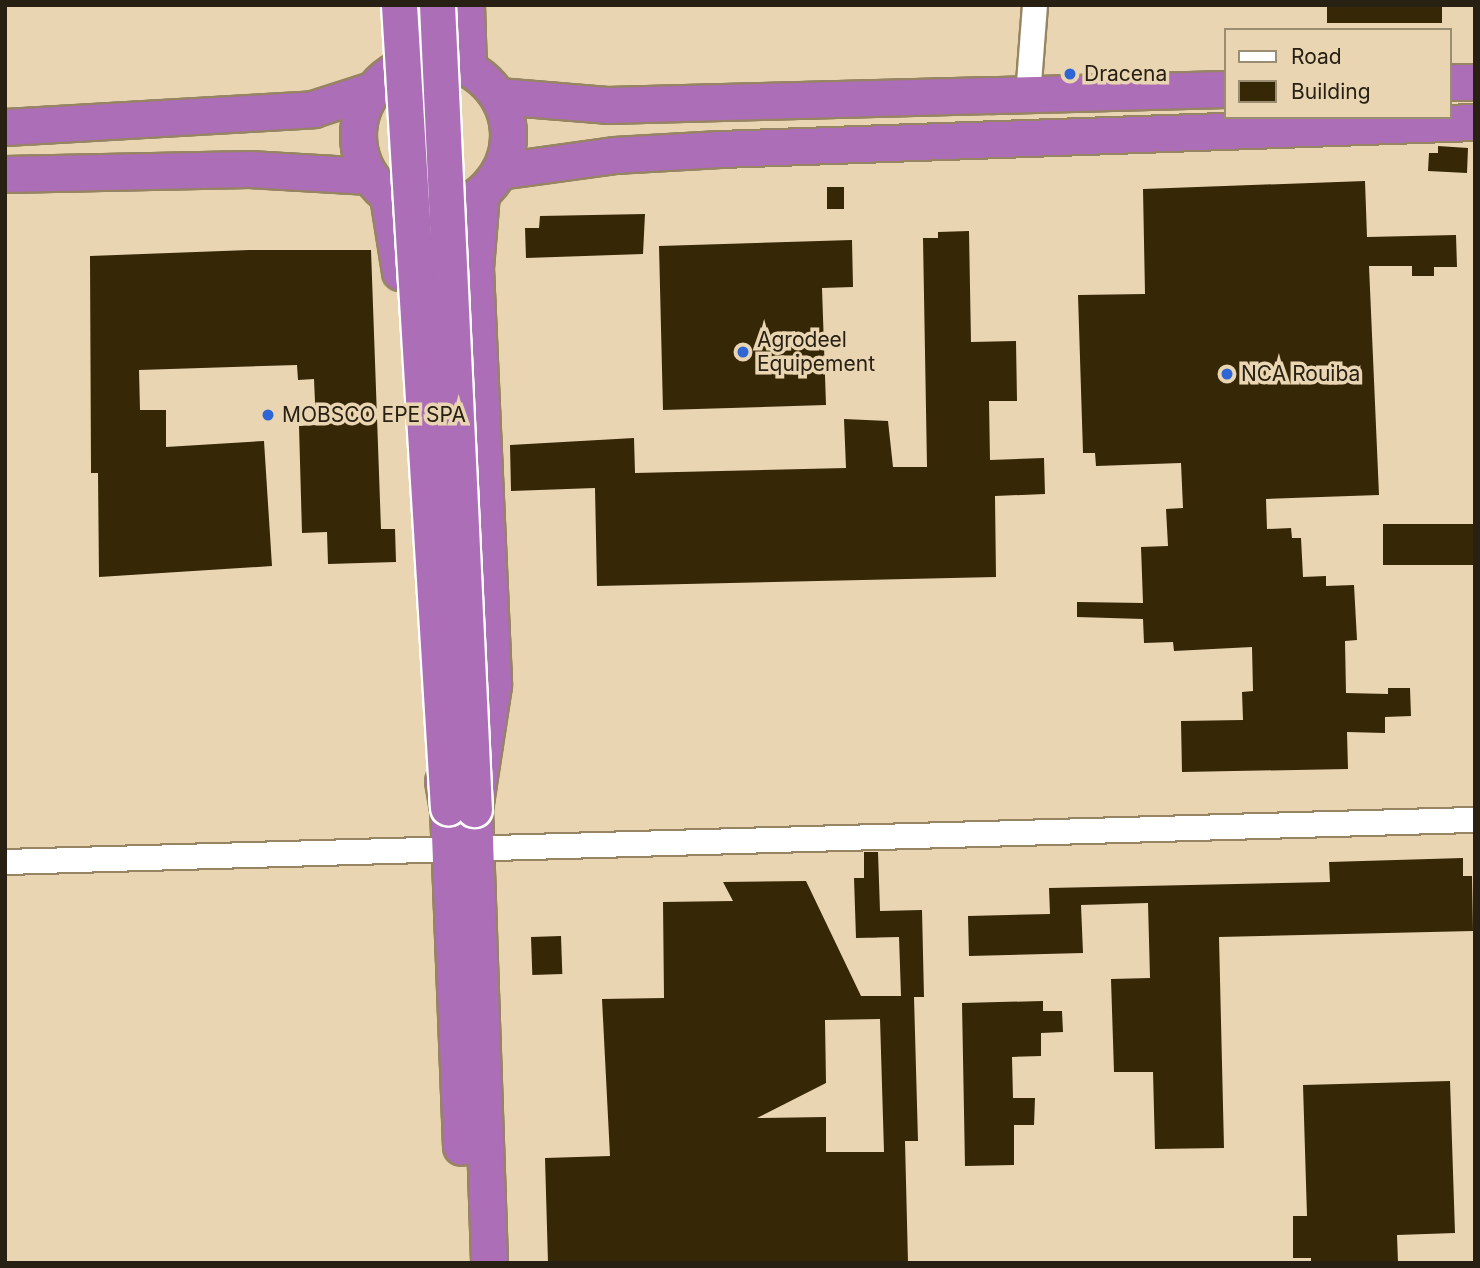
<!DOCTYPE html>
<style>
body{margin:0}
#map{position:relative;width:1480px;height:1268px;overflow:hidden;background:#e9d5b2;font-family:Inter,sans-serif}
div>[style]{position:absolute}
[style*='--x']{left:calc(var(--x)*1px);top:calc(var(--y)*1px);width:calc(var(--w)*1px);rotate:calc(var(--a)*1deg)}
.building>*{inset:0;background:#362707;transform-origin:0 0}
.roads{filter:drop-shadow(2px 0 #968463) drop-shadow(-2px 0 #968463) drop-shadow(0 2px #968463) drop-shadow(0 -2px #968463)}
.minor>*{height:24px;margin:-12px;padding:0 12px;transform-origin:12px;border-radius:12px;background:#fff}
.highway>*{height:35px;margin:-17.5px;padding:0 17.5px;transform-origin:17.5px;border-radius:17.5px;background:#ac6eb7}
.highway>.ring{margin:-17.5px;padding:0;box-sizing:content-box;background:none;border:35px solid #ac6eb7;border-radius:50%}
.bridges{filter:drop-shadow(2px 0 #fff) drop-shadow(-2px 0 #fff) drop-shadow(0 2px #fff) drop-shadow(0 -2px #fff)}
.highway-bridge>*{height:35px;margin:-17.5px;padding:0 17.5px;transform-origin:17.5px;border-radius:17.5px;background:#ac6eb7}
.dots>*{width:19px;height:19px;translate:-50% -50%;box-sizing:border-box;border:4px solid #e9d5b2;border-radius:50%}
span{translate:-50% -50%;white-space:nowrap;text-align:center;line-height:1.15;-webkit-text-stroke:7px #e9d5b2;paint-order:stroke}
.poi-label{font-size:21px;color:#272013}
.left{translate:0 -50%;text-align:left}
.frame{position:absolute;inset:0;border:7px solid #272013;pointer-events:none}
.legend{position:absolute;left:1224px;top:28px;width:228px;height:91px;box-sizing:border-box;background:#e9d5b2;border:2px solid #9b8d72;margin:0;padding:9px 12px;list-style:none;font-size:21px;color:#272013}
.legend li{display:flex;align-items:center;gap:14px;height:35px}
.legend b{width:35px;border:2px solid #9b8d72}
</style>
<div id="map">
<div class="building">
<i style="left:1327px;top:5px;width:115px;height:18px"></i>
<i style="clip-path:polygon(1438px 146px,1468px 148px,1467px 173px,1428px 171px,1429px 153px,1438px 153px)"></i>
<i style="clip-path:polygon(1365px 181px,1367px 237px,1456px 235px,1457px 267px,1434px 267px,1434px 276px,1412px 276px,1412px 266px,1369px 266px,1379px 495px,1266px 499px,1267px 529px,1291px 528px,1292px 538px,1301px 538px,1303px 577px,1326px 576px,1326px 586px,1354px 585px,1357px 640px,1345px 641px,1346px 693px,1388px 694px,1388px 688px,1410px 688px,1411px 716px,1385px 717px,1385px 733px,1347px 732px,1348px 769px,1182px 772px,1181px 721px,1243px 720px,1242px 692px,1253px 691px,1252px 647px,1174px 651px,1173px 642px,1144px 643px,1143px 619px,1077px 617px,1077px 602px,1143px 603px,1141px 547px,1168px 546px,1166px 509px,1183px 508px,1181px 463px,1096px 466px,1095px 453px,1083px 453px,1078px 295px,1145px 294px,1143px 189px)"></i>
<i style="left:827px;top:187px;width:17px;height:22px"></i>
<i style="clip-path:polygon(645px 214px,643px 254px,526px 258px,525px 228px,539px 228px,540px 216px)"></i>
<i style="clip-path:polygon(969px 231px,971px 342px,1016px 341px,1017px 401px,989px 401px,990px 460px,1044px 458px,1045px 494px,995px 496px,996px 577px,597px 586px,595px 488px,511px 491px,510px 445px,634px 438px,635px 473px,846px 468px,844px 419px,888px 421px,893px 467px,927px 467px,923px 238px,938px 238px,938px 232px)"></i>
<i style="clip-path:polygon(852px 240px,853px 287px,822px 288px,826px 405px,663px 410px,659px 246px)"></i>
<i style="clip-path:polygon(249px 250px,371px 250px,381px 529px,395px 529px,396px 562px,328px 564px,327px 532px,302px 533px,299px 426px,316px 425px,314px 379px,298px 380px,297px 365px,139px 370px,140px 410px,166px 410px,166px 447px,264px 441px,272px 566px,99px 577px,98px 473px,91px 473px,90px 256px)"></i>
<i style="left:1475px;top:524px;width:41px;height:92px;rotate:90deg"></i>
<i style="clip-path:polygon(evenodd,864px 852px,878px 852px,880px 911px,922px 910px,924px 997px,914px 997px,918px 1141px,905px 1141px,908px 1263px,548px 1263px,545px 1158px,610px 1156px,602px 999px,664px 998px,663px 902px,733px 901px,723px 882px,806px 881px,861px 996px,901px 996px,899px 937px,856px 938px,854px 878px,864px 878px,864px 852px,880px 1019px,884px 1152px,826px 1152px,826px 1117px,757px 1118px,826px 1083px,825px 1020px,880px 1019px)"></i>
<i style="clip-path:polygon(1463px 858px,1463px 876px,1472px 876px,1473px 931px,1219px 937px,1224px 1148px,1155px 1149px,1153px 1072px,1114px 1072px,1111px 979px,1150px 978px,1148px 903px,1081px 905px,1083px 953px,969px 956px,968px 916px,1050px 914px,1049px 888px,1330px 882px,1329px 862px)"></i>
<i style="left:561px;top:936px;width:38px;height:30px;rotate:88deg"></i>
<i style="clip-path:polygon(1043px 1001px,1043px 1011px,1062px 1011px,1063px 1032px,1041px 1033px,1041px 1056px,1012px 1057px,1013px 1098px,1035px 1098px,1034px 1125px,1014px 1125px,1014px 1165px,965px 1166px,962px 1003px)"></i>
<i style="clip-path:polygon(1450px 1081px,1455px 1233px,1397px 1235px,1398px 1263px,1311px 1263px,1311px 1258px,1293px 1258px,1293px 1216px,1307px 1216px,1303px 1085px)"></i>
</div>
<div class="roads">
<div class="minor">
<i style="--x:1028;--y:96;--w:91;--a:-85.6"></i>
<i style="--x:5;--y:862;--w:1471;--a:-1.64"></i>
</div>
<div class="highway">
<i style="--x:466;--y:5;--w:64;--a:88.2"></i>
<i class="ring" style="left:358px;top:60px;width:115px;height:115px"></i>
<i style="--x:1450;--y:82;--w:25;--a:0"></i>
<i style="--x:498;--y:96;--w:109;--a:4.7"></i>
<i style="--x:607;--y:105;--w:619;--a:-1.48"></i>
<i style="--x:5;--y:127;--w:309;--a:-3.3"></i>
<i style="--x:313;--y:109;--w:62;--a:-17.9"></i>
<i style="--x:499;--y:171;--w:116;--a:-7.9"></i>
<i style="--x:614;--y:155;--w:106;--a:-3.2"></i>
<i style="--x:720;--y:149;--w:755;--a:-2.05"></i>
<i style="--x:5;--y:174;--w:244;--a:-1.2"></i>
<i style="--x:249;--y:169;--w:120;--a:3.3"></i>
<i style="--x:481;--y:193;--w:75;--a:94.6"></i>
<i style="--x:475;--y:268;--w:417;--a:87.5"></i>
<i style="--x:493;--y:685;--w:125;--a:98.7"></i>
<i style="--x:474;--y:809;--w:454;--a:88.1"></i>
<i style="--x:388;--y:196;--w:77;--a:81"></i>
<i style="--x:443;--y:781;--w:27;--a:80"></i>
<i style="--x:448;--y:808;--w:339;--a:87.8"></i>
</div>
</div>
<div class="bridges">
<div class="highway-bridge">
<i style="--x:399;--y:5;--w:804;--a:86.51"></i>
<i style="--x:437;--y:5;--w:805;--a:87.37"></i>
</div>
</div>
<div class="dots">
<i style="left:1070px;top:74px;background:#2e67d5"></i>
<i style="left:743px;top:352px;background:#2e67d5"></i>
<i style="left:1227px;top:374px;background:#2e67d5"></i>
<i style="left:268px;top:415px;background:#2e67d5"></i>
</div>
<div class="poi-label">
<span class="left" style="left:1084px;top:74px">Dracena</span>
<span class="left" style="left:757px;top:352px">Agrodeel<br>Equipement</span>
<span class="left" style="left:1241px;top:374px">NCA Rouiba</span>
<span class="left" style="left:282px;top:415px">MOBSCO EPE SPA</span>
</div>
<div class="frame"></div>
<ul class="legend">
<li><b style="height:9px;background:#fff"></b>Road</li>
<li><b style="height:19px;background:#362707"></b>Building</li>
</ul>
</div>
